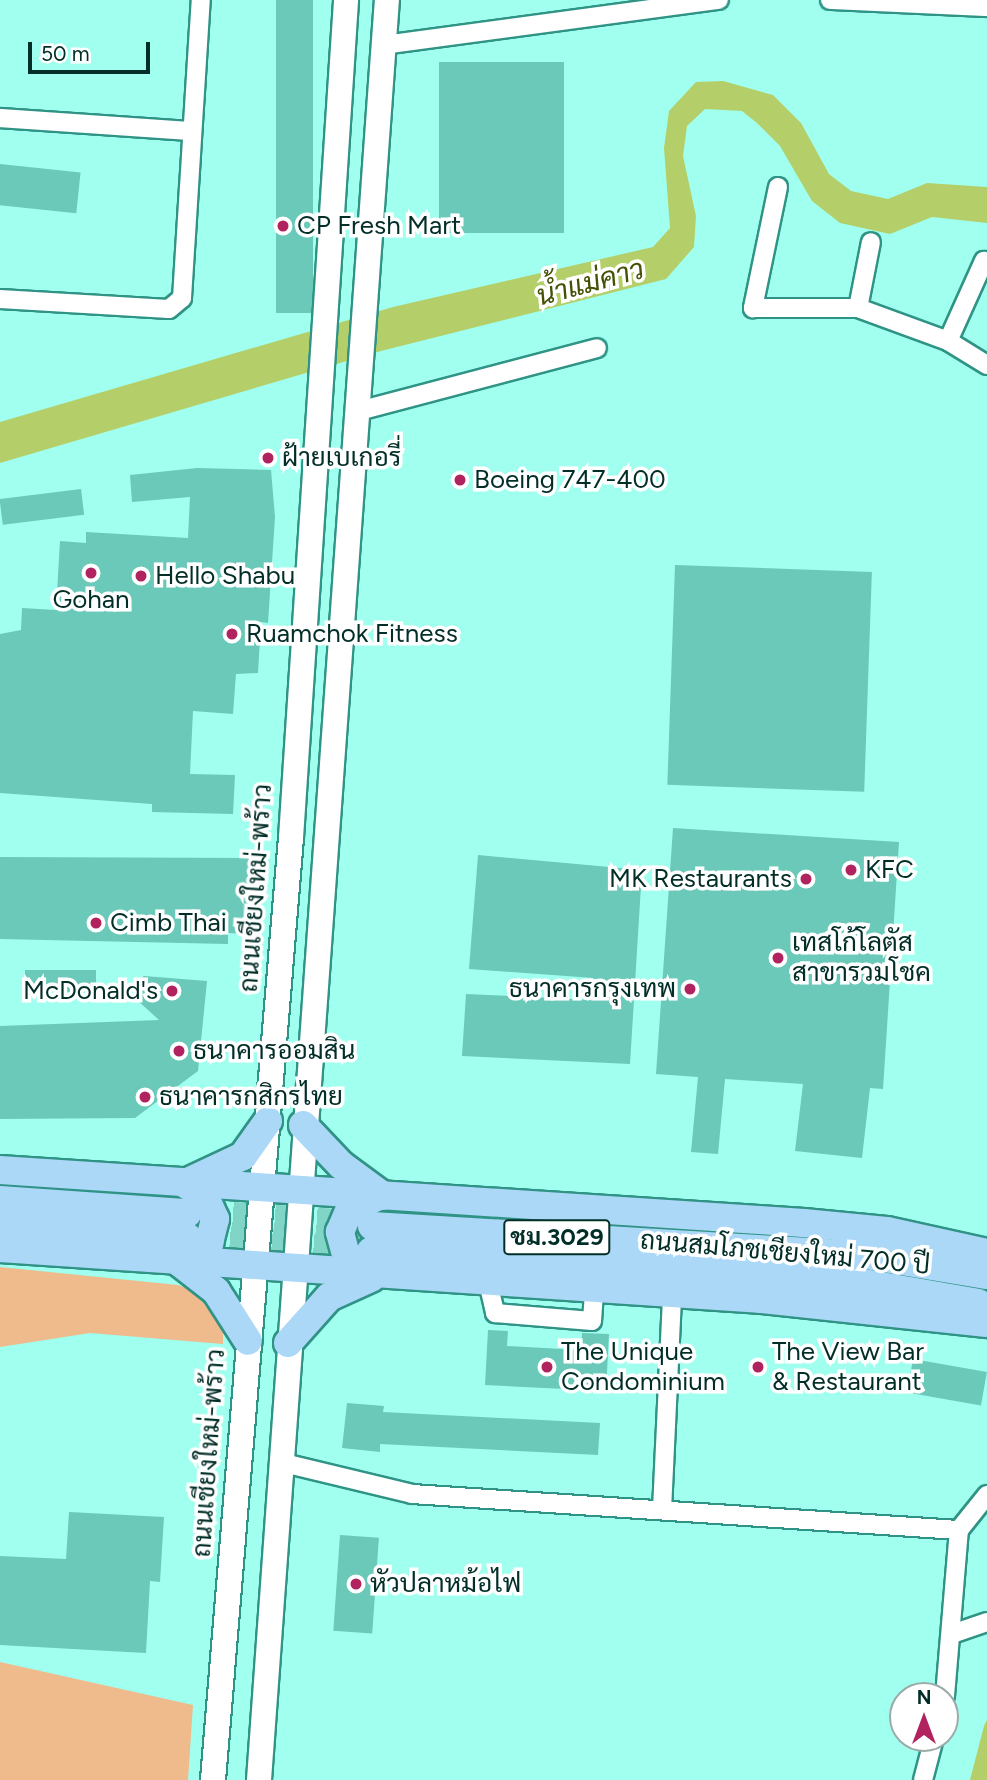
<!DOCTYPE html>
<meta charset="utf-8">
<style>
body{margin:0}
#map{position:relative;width:987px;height:1780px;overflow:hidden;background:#a0ffee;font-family:Figtree,Sarabun,sans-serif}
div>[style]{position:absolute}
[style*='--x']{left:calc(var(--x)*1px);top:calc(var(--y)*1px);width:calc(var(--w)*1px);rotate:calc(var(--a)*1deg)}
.green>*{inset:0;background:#efba8c}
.water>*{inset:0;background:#b4cf6a}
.building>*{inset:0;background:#6ac9b9;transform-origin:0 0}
.primary-tunnel>*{height:28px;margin-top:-14px;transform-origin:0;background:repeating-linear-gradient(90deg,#80d5c6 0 28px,transparent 0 42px)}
.roads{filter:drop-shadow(2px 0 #2f9385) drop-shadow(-2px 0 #2f9385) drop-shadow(0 2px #2f9385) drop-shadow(0 -2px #2f9385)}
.street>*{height:18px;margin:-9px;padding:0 9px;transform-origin:9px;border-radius:9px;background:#fff}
.secondary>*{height:24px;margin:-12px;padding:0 12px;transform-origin:12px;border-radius:12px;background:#fff}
.primary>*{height:28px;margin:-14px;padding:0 14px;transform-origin:14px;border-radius:14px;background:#acd8f8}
.dots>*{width:19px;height:19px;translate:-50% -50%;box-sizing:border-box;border:4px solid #fff;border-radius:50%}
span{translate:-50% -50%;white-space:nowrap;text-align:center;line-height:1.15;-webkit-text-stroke:7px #fff;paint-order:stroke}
.shield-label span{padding:2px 5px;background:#fff;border:2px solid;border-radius:5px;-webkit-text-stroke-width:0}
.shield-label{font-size:24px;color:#022e28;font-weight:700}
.poi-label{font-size:26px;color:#022e28}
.left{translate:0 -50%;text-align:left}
.right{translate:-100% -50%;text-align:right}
.street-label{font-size:26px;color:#022e28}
.water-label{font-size:28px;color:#425104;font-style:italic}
.north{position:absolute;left:889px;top:1682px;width:70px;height:70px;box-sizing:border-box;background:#fff;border:2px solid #9aaba9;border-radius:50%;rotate:0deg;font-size:19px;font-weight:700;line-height:28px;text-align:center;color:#022e28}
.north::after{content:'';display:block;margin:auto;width:24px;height:32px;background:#b0235e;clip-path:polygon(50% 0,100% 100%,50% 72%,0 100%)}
.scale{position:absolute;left:28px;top:42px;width:122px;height:32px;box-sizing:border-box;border:4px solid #022e28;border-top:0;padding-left:9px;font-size:21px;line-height:24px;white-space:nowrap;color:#022e28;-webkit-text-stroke:5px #fff;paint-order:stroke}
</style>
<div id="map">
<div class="green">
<i style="clip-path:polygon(0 1267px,178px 1285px,207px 1295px,223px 1313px,223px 1344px,90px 1333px,0 1347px)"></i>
<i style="clip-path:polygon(0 1662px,193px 1705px,188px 1780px,0 1780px)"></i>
</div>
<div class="water">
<i style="clip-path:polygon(723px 81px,773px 95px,801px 123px,829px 174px,851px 191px,888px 199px,927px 183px,987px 187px,987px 223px,932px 217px,890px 234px,840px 223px,812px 201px,780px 146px,757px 123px,742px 111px,705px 109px,687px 126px,683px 156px,696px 216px,694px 247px,666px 279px,381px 351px,0 463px,0 422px,393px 307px,653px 247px,670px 228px,664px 148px,669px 111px,696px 82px)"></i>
<i style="clip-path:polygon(987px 1720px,987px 1780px,970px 1780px,984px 1726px)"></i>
</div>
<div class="building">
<i style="left:276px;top:0;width:37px;height:313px"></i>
<i style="left:564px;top:62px;width:171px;height:125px;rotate:90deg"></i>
<i style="left:0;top:164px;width:81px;height:41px;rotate:6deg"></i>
<i style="clip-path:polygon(197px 468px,271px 470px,275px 517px,268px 623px,261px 622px,258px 673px,236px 674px,233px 714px,193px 711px,190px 774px,235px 775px,233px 814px,152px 812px,152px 804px,0 793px,0 634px,21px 630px,22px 608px,56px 610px,60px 541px,86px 543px,86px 532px,188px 538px,190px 497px,132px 502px,130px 475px)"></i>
<i style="left:81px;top:489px;width:26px;height:82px;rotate:83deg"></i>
<i style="left:675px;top:565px;width:197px;height:220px;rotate:2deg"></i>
<i style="clip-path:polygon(673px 828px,899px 842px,883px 1089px,870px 1088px,862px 1158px,795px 1151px,803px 1084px,725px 1079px,718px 1154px,691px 1152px,698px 1077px,656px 1074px)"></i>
<i style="clip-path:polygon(478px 855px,642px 870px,630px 1064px,462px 1056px,466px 994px,591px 1000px,593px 978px,469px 969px)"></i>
<i style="clip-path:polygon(0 857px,263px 858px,263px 897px,250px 897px,249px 934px,228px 933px,228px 944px,0 939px)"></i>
<i style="left:25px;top:970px;width:71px;height:22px"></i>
<i style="clip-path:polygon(144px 976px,207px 981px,198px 1071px,135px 1118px,0 1119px,0 1026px,159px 1020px,136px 999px,136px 982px)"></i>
<i style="clip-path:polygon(488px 1330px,508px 1331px,507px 1346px,581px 1350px,582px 1333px,609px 1334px,606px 1391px,485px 1385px)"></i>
<i style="left:913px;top:1359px;width:75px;height:34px;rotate:10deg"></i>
<i style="clip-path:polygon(347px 1403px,384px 1406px,383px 1412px,600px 1423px,598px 1455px,380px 1444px,380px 1452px,342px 1448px)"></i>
<i style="clip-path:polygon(69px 1512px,164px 1517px,160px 1582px,150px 1581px,146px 1653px,0 1645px,0 1556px,66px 1559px)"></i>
<i style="left:340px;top:1535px;width:39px;height:96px;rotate:4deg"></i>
</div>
<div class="primary-tunnel">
<i style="--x:191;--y:1213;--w:176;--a:3.9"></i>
<i style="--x:188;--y:1237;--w:181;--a:4.4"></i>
</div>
<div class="roads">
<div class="street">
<i style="--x:830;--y:0;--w:157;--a:2.6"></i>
<i style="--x:384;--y:45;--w:338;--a:-7.7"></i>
<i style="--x:0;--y:118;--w:192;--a:3.9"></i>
<i style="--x:778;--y:187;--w:124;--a:101.7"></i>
<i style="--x:753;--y:308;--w:105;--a:0"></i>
<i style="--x:858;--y:308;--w:96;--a:20.1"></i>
<i style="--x:948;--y:341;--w:46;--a:31.6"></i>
<i style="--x:0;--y:299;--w:169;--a:3.4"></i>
<i style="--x:169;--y:309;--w:17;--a:-40"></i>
<i style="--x:182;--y:298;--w:299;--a:-86.4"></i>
<i style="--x:858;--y:308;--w:67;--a:-78.9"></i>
<i style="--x:948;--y:341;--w:88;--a:-65.8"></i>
<i style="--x:359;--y:411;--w:246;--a:-14.8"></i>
<i style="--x:488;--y:1282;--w:32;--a:77"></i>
<i style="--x:495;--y:1313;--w:97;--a:4.7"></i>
<i style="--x:592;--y:1321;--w:32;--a:-86"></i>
<i style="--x:280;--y:1462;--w:136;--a:13.6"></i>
<i style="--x:412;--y:1494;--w:548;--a:3.77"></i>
<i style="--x:662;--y:1510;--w:216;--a:-87.3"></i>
<i style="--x:952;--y:1634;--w:37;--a:-19"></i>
<i style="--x:945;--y:1696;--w:167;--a:-85.2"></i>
<i style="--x:959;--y:1530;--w:45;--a:-51.3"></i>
<i style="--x:923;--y:1780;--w:43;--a:-75.3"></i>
</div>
<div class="secondary">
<i style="--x:213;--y:1780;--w:945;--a:-85.27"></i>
<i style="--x:291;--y:838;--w:840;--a:-86.24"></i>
<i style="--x:259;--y:1780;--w:1785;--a:-85.89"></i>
</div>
<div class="primary">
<i style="--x:303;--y:1125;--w:55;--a:46.5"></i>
<i style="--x:341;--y:1165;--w:52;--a:36.4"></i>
<i style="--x:0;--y:1170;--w:806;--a:3.77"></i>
<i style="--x:804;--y:1223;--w:83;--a:5.5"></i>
<i style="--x:887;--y:1231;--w:102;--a:12.4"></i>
<i style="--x:190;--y:1181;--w:59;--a:-25.3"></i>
<i style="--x:243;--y:1156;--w:43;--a:-54.5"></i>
<i style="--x:0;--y:1200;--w:188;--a:4"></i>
<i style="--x:0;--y:1221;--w:188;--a:4.9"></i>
<i style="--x:372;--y:1226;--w:495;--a:3.4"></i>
<i style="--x:866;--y:1255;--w:123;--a:9.4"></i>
<i style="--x:0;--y:1248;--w:764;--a:3.83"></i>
<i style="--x:762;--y:1299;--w:226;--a:6.1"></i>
<i style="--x:371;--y:1251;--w:481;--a:3.6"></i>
<i style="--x:851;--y:1281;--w:129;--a:9.8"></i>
<i style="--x:179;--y:1262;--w:36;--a:-32"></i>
<i style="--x:209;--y:1243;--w:25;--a:-76"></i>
<i style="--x:215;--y:1219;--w:24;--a:-114"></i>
<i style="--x:205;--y:1197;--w:25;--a:-146"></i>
<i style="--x:180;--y:1263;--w:46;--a:37.9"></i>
<i style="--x:216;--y:1291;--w:59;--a:57.4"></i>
<i style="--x:374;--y:1275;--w:34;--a:-144"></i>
<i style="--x:346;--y:1255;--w:24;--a:-105"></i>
<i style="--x:340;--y:1232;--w:25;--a:-67"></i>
<i style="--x:350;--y:1209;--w:32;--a:-24"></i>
<i style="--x:288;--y:1343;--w:62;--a:-48.3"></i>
<i style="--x:329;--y:1297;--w:46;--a:-24.3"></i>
</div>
</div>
<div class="dots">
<i style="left:283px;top:226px;background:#b0235e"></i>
<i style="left:268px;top:458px;background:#b0235e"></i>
<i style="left:460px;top:480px;background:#b0235e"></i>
<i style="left:91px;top:573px;background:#b0235e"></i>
<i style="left:141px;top:576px;background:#b0235e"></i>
<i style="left:232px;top:634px;background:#b0235e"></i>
<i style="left:851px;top:870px;background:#b0235e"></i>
<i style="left:806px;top:879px;background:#b0235e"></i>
<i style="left:96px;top:923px;background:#b0235e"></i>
<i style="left:778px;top:958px;background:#b0235e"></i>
<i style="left:690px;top:989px;background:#b0235e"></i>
<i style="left:172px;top:991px;background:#b0235e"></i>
<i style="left:179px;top:1051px;background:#b0235e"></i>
<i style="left:145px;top:1097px;background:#b0235e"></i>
<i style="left:547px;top:1367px;background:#b0235e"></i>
<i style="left:758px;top:1367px;background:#b0235e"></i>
<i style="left:356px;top:1584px;background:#b0235e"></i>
</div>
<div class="shield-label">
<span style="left:557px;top:1237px">ชม.3029</span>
</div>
<div class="poi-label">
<span class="left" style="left:297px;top:226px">CP Fresh Mart</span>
<span class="left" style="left:282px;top:458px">ฝ้ายเบเกอรี่</span>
<span class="left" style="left:474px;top:480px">Boeing 747-400</span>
<span class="left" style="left:155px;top:576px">Hello Shabu</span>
<span style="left:91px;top:600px">Gohan</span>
<span class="left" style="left:246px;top:634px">Ruamchok Fitness</span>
<span class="left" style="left:865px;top:870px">KFC</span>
<span class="right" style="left:792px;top:879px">MK Restaurants</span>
<span class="left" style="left:110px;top:923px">Cimb Thai</span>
<span class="left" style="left:792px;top:958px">เทสโก้โลตัส<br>สาขารวมโชค</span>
<span class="right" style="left:676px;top:989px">ธนาคารกรุงเทพ</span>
<span class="right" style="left:158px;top:991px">McDonald's</span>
<span class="left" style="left:193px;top:1051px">ธนาคารออมสิน</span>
<span class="left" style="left:159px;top:1097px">ธนาคารกสิกรไทย</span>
<span class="left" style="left:561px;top:1367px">The Unique<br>Condominium</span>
<span class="left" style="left:772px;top:1367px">The View Bar<br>&amp; Restaurant</span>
<span class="left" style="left:370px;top:1584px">หัวปลาหม้อไฟ</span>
</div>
<div class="street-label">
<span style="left:256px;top:888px;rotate:-86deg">ถนนเชียงใหม่-พร้าว</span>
<span style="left:785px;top:1253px;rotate:5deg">ถนนสมโภชเชียงใหม่ 700 ปี</span>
<span style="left:209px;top:1453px;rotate:-86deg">ถนนเชียงใหม่-พร้าว</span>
</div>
<div class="water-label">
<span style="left:590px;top:282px;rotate:-15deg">น้ำแม่คาว</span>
</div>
<div class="north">N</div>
<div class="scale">50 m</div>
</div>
